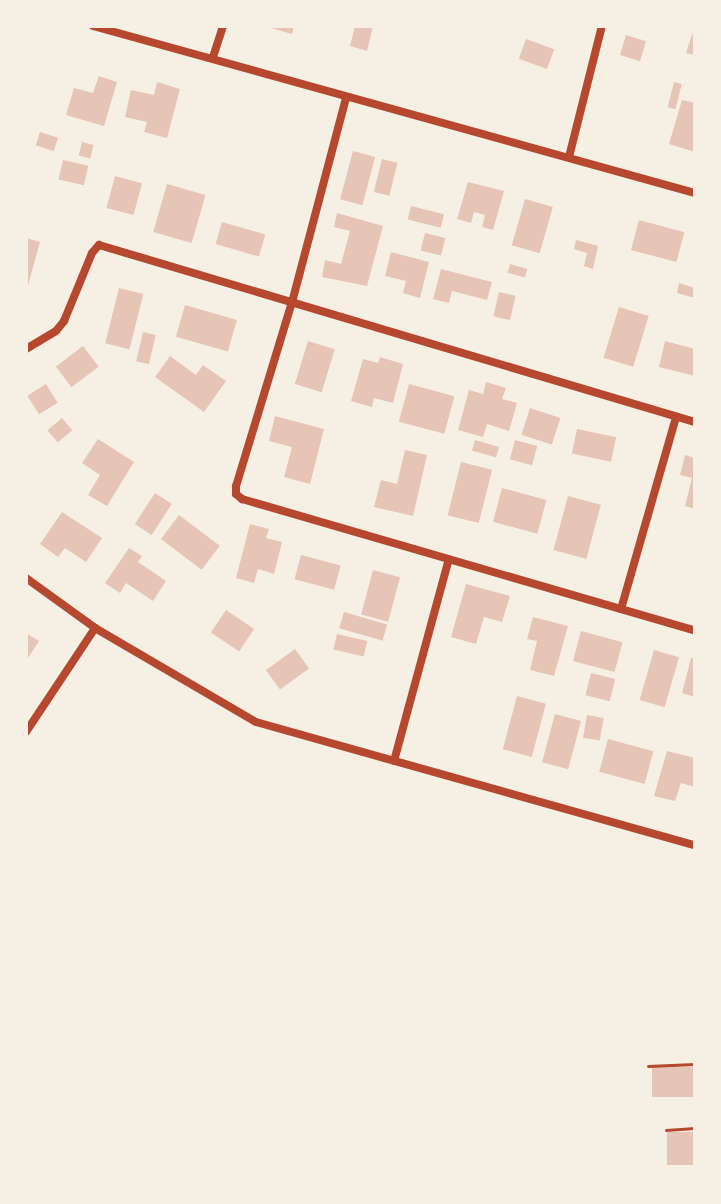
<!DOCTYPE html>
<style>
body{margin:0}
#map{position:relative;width:721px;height:1204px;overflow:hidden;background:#f6efe4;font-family:Quicksand,sans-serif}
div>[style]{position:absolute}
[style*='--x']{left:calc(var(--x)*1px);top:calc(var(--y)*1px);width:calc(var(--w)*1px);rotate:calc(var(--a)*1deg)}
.building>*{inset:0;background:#e6c5b7;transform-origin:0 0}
.path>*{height:3px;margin:-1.5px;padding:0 1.5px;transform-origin:1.5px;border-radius:1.5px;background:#b5482f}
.minor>*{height:8px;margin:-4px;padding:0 4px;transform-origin:4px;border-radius:4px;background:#b5482f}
span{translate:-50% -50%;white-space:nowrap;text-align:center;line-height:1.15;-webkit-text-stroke:6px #f6efe4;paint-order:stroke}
.frame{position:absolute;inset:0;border:28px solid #f6efe4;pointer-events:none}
</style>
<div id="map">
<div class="building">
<i style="clip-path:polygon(264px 26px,294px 26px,292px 34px)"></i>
<i style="clip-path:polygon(355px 26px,373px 26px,367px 51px,350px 46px)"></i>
<i style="clip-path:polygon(695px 26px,695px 55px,686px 53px)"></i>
<i style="left:626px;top:35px;width:21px;height:21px;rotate:17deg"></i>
<i style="left:526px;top:39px;width:30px;height:21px;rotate:20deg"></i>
<i style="clip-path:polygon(99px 76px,117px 82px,104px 126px,66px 115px,74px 88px,93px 93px)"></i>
<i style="clip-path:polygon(157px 82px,180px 89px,167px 138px,144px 132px,147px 122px,125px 117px,131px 90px,154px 95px)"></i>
<i style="left:674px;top:82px;width:8px;height:26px;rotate:14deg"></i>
<i style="clip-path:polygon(682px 100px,695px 103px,695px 152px,669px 144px)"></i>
<i style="left:40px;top:132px;width:19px;height:14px;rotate:18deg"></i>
<i style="left:82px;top:142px;width:12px;height:14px;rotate:14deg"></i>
<i style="left:353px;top:151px;width:23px;height:50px;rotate:15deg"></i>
<i style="left:382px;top:159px;width:16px;height:34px;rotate:14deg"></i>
<i style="left:63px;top:160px;width:26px;height:20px;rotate:13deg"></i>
<i style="left:115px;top:176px;width:28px;height:33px;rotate:15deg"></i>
<i style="clip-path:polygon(468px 182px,504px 191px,493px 230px,482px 227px,485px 215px,474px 212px,471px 223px,457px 219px)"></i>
<i style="left:167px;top:184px;width:40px;height:50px;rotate:16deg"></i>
<i style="left:525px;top:199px;width:29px;height:48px;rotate:16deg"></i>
<i style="left:411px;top:206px;width:34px;height:14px;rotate:14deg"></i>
<i style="clip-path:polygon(337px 213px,383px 226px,367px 286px,322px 277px,325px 260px,341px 264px,350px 231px,334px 227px)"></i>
<i style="left:639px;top:220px;width:47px;height:31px;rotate:15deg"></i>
<i style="left:222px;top:222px;width:45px;height:23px;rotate:16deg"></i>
<i style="left:425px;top:233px;width:21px;height:18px;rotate:14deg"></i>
<i style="clip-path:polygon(26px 238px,40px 242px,27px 289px,26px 289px)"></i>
<i style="clip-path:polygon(576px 240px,598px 246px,593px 269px,584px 266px,587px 253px,574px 249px)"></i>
<i style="clip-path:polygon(391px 252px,429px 262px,420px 298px,403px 293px,406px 281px,385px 276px)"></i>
<i style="left:510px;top:264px;width:18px;height:9px;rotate:16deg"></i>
<i style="clip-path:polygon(441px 269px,492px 282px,487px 300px,452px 291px,449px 303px,433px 299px)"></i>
<i style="clip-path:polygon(679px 283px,695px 288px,695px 298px,677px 293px)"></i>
<i style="left:119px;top:288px;width:25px;height:57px;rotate:14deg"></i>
<i style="left:499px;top:292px;width:17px;height:25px;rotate:13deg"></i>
<i style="left:185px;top:305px;width:54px;height:33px;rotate:16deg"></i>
<i style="left:619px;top:307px;width:31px;height:53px;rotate:17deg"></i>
<i style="left:143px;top:332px;width:13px;height:30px;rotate:13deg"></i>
<i style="left:308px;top:341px;width:28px;height:45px;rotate:17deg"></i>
<i style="clip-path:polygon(665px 341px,695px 349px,695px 376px,659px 367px)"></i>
<i style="left:83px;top:346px;width:26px;height:34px;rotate:53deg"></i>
<i style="clip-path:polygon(170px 356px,196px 375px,203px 365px,226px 381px,204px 412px,155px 377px)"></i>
<i style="clip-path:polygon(380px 357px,403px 364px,393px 403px,374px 398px,372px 407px,351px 401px,363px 359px,378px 363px)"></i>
<i style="clip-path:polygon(486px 382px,506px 388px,502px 399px,517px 403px,509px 431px,487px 424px,483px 437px,458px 430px,469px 390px,483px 394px)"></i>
<i style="left:46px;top:384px;width:22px;height:22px;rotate:58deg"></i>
<i style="left:409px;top:384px;width:47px;height:39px;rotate:15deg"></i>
<i style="left:530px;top:408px;width:32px;height:28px;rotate:18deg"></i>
<i style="clip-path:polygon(275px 416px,324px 429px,310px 484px,284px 477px,292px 447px,269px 441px)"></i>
<i style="left:62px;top:418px;width:16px;height:19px;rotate:50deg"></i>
<i style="left:577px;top:429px;width:40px;height:25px;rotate:12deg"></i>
<i style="clip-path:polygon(98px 439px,134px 462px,107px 506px,88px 495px,100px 475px,82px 463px)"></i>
<i style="left:475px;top:440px;width:25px;height:11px;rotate:16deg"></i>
<i style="left:515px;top:440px;width:23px;height:20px;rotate:15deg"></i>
<i style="clip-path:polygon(405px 450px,427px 455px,413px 516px,374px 507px,381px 480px,397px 484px)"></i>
<i style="clip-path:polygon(685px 455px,695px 458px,695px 509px,685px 506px,692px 478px,680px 475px)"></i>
<i style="left:461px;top:462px;width:32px;height:55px;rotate:14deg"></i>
<i style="left:502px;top:488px;width:46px;height:35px;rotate:15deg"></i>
<i style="left:155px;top:493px;width:20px;height:37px;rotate:33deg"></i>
<i style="left:568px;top:496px;width:34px;height:56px;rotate:15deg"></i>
<i style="clip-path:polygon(62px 512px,102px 538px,86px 562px,65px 548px,58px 557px,40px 544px)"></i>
<i style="left:179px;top:515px;width:51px;height:30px;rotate:37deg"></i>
<i style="clip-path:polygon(250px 524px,269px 529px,266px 538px,282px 542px,274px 574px,258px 569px,254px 583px,236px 578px)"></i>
<i style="clip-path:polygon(129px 548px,142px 556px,138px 562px,166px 581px,153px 601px,126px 583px,120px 593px,105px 583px)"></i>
<i style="left:301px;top:555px;width:41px;height:25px;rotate:15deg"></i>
<i style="left:373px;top:570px;width:28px;height:46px;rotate:15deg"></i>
<i style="clip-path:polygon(466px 584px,510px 596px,502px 622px,484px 617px,476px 644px,451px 637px)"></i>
<i style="left:226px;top:610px;width:34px;height:27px;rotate:34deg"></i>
<i style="left:344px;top:612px;width:45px;height:17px;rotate:16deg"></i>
<i style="clip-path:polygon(533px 617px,568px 626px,554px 676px,530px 670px,537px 641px,527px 639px)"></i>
<i style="left:581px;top:631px;width:43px;height:31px;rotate:15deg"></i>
<i style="clip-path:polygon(26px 633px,39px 641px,26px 661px)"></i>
<i style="left:337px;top:634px;width:31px;height:16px;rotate:13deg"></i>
<i style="left:295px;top:649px;width:24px;height:36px;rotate:54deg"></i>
<i style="left:654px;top:650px;width:26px;height:52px;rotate:16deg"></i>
<i style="clip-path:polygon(691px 658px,695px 659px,695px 697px,682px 693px)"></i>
<i style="left:591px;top:673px;width:25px;height:23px;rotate:14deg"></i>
<i style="left:517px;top:696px;width:30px;height:55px;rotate:15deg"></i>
<i style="left:555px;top:714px;width:27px;height:50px;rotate:15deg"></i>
<i style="left:587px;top:715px;width:17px;height:23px;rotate:10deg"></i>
<i style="left:608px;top:739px;width:47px;height:34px;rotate:15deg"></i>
<i style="clip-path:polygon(667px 751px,695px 758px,695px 787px,681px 783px,675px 801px,654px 796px)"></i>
<i style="left:695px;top:1067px;width:30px;height:43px;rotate:90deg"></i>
<i style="left:695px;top:1132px;width:33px;height:28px;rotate:90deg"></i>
</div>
<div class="path">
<i style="--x:648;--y:1066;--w:47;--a:-2.4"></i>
<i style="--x:666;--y:1130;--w:29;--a:-4"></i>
</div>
<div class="minor">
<i style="--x:93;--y:26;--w:625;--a:15.5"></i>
<i style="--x:213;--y:57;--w:33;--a:-72"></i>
<i style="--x:346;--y:98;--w:211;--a:104.8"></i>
<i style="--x:292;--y:302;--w:192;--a:106.9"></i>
<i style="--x:236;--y:486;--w:8;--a:90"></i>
<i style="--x:236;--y:494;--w:8;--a:40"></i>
<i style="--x:242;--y:499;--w:472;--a:16.2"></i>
<i style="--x:569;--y:157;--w:135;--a:-75.9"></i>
<i style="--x:26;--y:349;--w:35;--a:-31"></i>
<i style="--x:56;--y:331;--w:13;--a:-51"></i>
<i style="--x:64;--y:321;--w:74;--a:-67.6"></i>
<i style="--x:92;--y:253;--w:11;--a:-49"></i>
<i style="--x:99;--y:245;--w:622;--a:16.54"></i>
<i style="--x:26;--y:578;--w:85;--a:35.9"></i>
<i style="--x:95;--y:628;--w:186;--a:30.3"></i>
<i style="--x:256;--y:722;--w:456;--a:15.7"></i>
<i style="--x:621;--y:609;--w:200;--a:-74"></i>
<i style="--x:26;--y:732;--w:125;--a:-56.4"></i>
<i style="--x:394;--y:761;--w:209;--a:-74.8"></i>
</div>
<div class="frame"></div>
</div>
